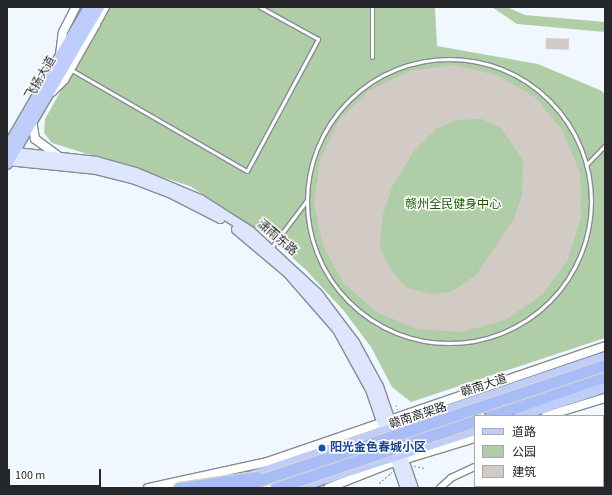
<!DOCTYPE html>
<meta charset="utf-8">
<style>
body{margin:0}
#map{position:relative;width:612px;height:495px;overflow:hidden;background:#f1f7ff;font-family:"Source Sans 3","Noto Sans SC",sans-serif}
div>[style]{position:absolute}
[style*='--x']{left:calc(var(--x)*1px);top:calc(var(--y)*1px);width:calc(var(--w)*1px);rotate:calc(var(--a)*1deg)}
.green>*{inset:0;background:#afcea8}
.building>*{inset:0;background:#d2cac4;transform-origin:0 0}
.path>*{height:1px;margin-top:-0.5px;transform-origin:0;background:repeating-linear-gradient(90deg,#8c9095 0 2px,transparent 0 4px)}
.roads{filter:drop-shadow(1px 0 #868c93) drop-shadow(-1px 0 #868c93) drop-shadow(0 1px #868c93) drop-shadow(0 -1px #868c93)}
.service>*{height:3px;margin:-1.5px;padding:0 1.5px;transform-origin:1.5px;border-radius:1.5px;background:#fff}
.service>.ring{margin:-1.5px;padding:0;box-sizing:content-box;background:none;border:3px solid #fff;border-radius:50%}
.minor>*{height:6px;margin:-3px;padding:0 3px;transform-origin:3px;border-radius:3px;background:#fff}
.tertiary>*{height:8px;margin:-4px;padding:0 4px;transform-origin:4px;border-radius:4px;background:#fff}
.secondary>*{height:9px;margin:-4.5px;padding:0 4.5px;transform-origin:4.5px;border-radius:4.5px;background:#dee6fd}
.primary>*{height:10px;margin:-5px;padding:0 5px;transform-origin:5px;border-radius:5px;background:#becdfa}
.trunk>*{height:11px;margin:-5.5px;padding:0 5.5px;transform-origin:5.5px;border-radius:5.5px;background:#a8bcf8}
.bridges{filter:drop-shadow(1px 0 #d3d4d4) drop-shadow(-1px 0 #d3d4d4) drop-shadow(0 1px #d3d4d4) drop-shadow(0 -1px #d3d4d4)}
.trunk-bridge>*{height:11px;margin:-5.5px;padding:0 5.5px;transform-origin:5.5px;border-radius:5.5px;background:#a8bcf8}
.dots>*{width:11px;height:11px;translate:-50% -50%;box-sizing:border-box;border:2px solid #fff;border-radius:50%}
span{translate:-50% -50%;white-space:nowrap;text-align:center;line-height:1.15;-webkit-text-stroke:3px #fff;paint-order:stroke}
.street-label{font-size:12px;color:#25272a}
.park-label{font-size:12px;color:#185900}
.transit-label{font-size:12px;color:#164399;font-weight:700}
.left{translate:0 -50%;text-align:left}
.frame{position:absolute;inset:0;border:8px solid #25272a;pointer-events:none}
.legend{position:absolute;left:474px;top:415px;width:130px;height:72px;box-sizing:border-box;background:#fff;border:1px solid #a8a9aa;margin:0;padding:5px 7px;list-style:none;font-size:12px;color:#25272a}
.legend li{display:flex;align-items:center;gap:8px;height:20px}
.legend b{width:20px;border:1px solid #a8a9aa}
.scale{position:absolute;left:8px;top:469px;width:93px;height:18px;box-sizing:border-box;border:2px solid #25272a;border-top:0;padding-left:5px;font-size:12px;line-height:14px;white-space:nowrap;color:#25272a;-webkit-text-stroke:3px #fff;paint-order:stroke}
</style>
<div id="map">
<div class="green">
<i style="clip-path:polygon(108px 7px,435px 7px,437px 46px,538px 64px,602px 91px,605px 95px,605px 338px,411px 402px,392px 387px,371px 347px,344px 311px,306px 270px,270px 238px,190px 186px,52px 143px,44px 133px,45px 119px)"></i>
<i style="clip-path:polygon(492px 7px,507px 7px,525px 15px,605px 22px,605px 32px,517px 24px)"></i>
</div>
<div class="building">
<i style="left:546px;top:38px;width:23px;height:11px;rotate:2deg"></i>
<i style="clip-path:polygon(evenodd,453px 65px,496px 75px,535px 97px,563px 131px,580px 173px,581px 217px,568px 260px,542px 295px,505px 320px,462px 332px,418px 329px,378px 313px,344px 284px,323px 246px,314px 203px,320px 159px,339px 120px,370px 90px,410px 71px,453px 65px,482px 119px,501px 128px,523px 160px,522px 195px,514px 219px,476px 275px,451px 292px,431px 294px,407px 288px,391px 270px,380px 248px,382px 218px,392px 187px,414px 151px,437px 128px,456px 120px,482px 119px)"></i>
</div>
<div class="path">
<i style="--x:396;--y:405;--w:5;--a:68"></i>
<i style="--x:414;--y:466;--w:11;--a:10"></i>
<i style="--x:379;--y:483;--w:17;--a:-40"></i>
</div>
<div class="roads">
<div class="service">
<i style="--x:372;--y:7;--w:50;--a:90"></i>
<i class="ring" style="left:307px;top:59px;width:281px;height:281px"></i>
<i style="--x:70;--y:69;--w:204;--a:30"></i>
<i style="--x:247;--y:171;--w:150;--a:-61.7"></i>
<i style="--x:318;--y:39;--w:66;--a:-151.1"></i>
<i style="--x:586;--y:165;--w:28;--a:-46"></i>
<i style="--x:271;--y:248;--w:60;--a:-53.1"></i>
</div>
<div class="minor">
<i style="--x:603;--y:425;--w:2;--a:0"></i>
<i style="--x:603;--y:463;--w:6;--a:72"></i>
<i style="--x:496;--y:486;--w:2;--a:90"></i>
<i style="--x:574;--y:486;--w:2;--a:63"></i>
<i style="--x:440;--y:488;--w:15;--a:-42"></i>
<i style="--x:451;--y:478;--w:26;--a:-25"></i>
<i style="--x:535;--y:488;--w:8;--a:-14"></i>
</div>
<div class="tertiary">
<i style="--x:98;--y:20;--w:15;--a:-62"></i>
<i style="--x:60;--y:55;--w:23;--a:-83"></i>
<i style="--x:63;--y:32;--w:28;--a:-63"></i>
<i style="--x:52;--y:92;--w:17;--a:-45"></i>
<i style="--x:64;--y:80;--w:64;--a:-60.3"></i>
<i style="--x:96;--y:24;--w:13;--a:-86"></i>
<i style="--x:32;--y:120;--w:19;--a:81"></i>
<i style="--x:35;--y:139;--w:27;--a:36"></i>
<i style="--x:546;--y:416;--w:62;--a:-17"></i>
<i style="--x:148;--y:488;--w:122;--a:-12.3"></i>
<i style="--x:267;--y:462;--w:357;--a:-18.9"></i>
<i style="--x:328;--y:488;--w:62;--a:-21.6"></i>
<i style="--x:386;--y:465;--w:93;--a:-16.9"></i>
</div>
<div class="secondary">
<i style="--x:7;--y:151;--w:90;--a:6.4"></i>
<i style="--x:96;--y:161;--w:41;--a:15.8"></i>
<i style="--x:135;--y:172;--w:70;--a:22.6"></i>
<i style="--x:200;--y:199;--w:59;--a:32.6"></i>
<i style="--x:250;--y:231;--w:91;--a:42.8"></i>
<i style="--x:317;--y:293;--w:61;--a:52.9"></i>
<i style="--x:354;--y:342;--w:50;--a:61.4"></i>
<i style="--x:378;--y:386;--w:108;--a:71.1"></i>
<i style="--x:7;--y:160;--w:88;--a:5.8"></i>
<i style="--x:95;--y:169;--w:38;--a:14"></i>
<i style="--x:132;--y:178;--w:40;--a:21"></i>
<i style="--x:169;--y:192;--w:57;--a:27"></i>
<i style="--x:236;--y:229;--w:68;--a:40.2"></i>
<i style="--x:288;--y:273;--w:74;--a:48.8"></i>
<i style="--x:337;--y:329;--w:68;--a:61.2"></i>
<i style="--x:370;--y:389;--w:52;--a:70.9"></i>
<i style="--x:392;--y:450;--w:40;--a:71.1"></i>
</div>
<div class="primary">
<i style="--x:7;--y:148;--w:163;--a:-59.8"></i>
<i style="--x:7;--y:164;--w:182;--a:-59.6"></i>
<i style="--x:519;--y:416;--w:91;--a:-18.6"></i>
<i style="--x:249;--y:477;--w:376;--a:-18.6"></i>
<i style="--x:296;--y:488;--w:188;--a:-18"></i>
</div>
<div class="trunk">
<i style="--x:490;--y:416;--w:122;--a:-19.2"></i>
</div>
</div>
<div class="bridges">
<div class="trunk-bridge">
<i style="--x:179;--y:488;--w:79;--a:-8"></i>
<i style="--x:237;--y:488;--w:388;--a:-18.5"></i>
<i style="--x:276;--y:488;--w:210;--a:-18.6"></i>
</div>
</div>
<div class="dots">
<i style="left:322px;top:448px;background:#1a4fb4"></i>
</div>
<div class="street-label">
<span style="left:41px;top:78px;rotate:-60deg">飞扬大道</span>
<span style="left:277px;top:238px;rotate:40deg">潇雨东路</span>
<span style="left:484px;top:386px;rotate:-18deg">赣南大道</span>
<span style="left:418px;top:416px;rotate:-18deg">赣南高架路</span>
</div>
<div class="park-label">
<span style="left:453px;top:205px">赣州全民健身中心</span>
</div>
<div class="transit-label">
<span class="left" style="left:330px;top:448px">阳光金色春城小区</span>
</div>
<div class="frame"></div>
<ul class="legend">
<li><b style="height:5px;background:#becdfa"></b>道路</li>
<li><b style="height:11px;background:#afcea8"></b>公园</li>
<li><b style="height:11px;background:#d2cac4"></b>建筑</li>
</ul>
<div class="scale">100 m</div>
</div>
